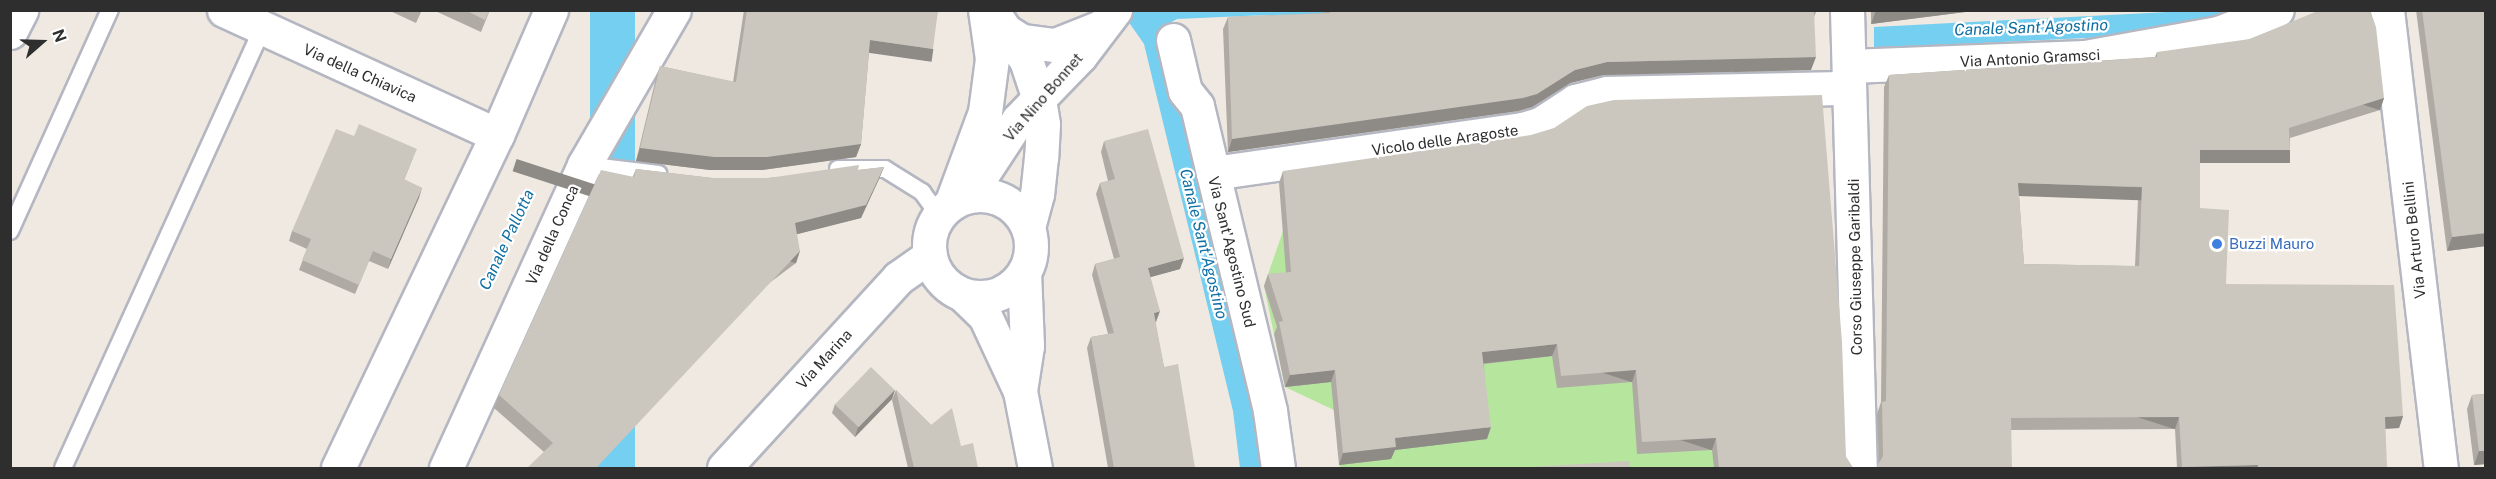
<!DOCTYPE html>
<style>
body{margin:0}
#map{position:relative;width:2496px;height:479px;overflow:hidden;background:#efe9e1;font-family:"Public Sans",sans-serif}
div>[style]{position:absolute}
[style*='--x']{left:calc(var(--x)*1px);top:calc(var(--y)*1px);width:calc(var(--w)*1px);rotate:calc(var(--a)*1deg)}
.green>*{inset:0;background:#b6e59e}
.water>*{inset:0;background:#75cff0;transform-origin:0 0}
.roads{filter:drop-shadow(2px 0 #b4b7c1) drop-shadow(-2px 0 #b4b7c1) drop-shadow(0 2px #b4b7c1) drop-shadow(0 -2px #b4b7c1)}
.lane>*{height:16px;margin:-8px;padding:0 8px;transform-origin:8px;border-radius:8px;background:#fff}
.street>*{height:33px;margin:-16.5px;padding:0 16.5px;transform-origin:16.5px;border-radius:16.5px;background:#fff}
.secondary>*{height:33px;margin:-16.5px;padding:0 16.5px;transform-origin:16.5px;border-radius:16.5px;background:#fff}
.secondary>.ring{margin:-16.5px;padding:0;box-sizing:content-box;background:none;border:33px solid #fff;border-radius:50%}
.wall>*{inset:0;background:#afaba4}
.shaded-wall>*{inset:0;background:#8e8b86;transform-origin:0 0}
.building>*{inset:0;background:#cbc7bf;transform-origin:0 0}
.dots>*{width:16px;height:16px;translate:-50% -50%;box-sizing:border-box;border:3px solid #fff;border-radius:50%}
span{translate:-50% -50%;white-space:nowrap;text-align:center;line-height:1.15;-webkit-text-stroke:4.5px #fff;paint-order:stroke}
.street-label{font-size:15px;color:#2e2e2e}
.shop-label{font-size:15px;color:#366cbe}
.left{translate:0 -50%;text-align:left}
.water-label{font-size:16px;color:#0d6fa3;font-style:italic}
.frame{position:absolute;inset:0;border:12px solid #2e2e2e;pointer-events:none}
.north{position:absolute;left:12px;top:12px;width:60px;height:60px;-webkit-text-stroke:4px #fff;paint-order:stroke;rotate:70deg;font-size:16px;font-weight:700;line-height:24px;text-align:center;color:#2e2e2e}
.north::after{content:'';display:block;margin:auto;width:21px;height:27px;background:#2e2e2e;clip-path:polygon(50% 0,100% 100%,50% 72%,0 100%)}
</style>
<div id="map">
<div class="green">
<i style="clip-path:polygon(1712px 198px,1788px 468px,1340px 468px,1334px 410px,1285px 387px,1264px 286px,1283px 231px)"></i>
</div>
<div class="water">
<i style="left:590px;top:11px;width:45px;height:502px"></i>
<i style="clip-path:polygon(1121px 11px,1676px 11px,1266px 15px,1177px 19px,1166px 25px,1164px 44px,1253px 410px,1262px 468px,1240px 468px,1233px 411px,1144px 44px)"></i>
<i style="clip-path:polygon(2187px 11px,2245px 11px,2152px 35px,1874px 48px,1874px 27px)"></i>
</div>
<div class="roads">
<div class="lane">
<i style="--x:584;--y:165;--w:75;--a:6.9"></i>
<i style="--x:838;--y:169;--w:47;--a:0"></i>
<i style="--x:885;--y:169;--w:44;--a:31.9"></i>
<i style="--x:922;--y:192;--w:29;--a:54"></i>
<i style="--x:10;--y:231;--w:243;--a:-65.7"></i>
<i style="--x:63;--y:468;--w:483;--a:-65.6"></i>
</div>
<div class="street">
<i style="--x:224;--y:10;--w:300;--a:24.6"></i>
<i style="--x:1847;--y:10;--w:458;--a:88.4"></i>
<i style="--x:2387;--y:10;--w:461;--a:83.3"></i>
<i style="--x:10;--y:32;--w:25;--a:-63"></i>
<i style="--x:1009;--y:33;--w:15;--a:32"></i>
<i style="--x:1022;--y:41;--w:33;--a:7"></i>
<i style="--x:1055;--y:45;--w:46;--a:-21.6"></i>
<i style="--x:1173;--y:40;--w:52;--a:76.8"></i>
<i style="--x:1185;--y:91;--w:19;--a:51"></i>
<i style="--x:1197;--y:106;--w:69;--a:76.6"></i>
<i style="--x:1213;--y:173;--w:245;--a:76.5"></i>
<i style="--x:1270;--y:411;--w:58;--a:82"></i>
<i style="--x:1849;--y:66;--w:236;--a:-2.2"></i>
<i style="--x:2085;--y:57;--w:135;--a:-10.2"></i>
<i style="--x:2218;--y:33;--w:63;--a:-21.3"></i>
<i style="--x:1213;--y:173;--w:312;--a:-8.1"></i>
<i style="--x:1522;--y:129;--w:19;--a:-16"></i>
<i style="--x:1540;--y:124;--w:42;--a:-33.3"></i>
<i style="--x:1575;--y:101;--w:33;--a:-14"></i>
<i style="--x:1607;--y:93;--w:242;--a:-1.2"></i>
<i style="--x:968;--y:196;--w:91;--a:-56.7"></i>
<i style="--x:1018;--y:120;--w:89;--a:-45.9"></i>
<i style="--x:1080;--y:56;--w:58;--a:-52.7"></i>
<i style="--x:962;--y:294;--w:32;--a:44"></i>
<i style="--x:985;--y:316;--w:83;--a:65"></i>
<i style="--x:1020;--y:391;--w:78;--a:79"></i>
<i style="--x:1020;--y:391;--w:46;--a:-81.2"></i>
<i style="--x:1027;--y:346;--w:74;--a:-92.3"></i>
<i style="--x:338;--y:468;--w:369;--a:-64.5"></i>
<i style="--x:497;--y:135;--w:136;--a:-66.6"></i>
<i style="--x:446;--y:468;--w:333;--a:-65.5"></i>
<i style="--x:584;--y:165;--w:179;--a:-59.9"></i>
</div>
<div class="secondary">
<i style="--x:991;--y:10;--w:61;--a:55"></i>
<i style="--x:1026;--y:60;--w:41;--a:71.6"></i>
<i style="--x:1039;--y:99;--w:25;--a:81"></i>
<i style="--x:1043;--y:124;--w:33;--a:93"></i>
<i style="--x:1041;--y:157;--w:37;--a:96"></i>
<i style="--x:1037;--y:194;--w:35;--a:105"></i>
<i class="ring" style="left:929px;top:195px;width:69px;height:69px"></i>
<i style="--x:951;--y:204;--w:98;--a:-69.7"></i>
<i style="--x:985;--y:112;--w:53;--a:-82.5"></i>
<i style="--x:992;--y:59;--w:49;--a:-98.1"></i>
<i style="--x:724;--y:468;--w:258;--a:-47.5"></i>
<i style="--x:898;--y:278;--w:39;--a:-35"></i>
</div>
</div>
<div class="wall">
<i style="clip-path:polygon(388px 10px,422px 10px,416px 23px)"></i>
<i style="clip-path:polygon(433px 10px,490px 10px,481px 32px)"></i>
<i style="clip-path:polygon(744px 10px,938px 10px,929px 61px,869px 52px,861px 144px,856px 157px,762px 170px,710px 170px,636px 161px,656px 78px,660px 66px,733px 82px)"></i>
<i style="clip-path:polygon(1324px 10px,1817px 10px,1814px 17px,1811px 70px,1603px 75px,1570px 83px,1532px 107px,1518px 111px,1228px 152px,1223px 29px,1228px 17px,1324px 13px)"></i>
<i style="clip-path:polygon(1871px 10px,1981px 10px,1871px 24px)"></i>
<i style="clip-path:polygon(2416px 10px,2486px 10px,2486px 246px,2447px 251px)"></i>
<i style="clip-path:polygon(evenodd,2157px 52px,2384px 98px,2380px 110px,2290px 138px,2290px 150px,2286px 162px,2200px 162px,2200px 208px,2226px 284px,2403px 416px,2399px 428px,2385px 429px,2386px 468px,2177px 468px,2175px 429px,2011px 430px,1879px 464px,1877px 414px,1881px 402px,1884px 87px,1889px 75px,2155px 57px,2157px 52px,2019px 195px,2138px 199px,2135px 266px,2024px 264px,2019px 195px)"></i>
<i style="clip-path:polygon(354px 136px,413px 158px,404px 180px,422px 188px,388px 269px,369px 261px,355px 294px,299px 270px,307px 249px,289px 241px,292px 231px)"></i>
<i style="clip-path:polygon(1104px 141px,1180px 269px,1150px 277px,1156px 322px,1155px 322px,1164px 367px,1195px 468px,1108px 468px,1087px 348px,1091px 337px,1108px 334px,1092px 275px,1095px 264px,1114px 259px,1096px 194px,1100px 183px,1108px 181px,1101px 152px)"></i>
<i style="clip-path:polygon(884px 167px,879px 179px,861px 218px,797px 234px,796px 263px,544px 452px,494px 408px,499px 395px,633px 176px,636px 169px,712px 178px,768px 178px,858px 170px)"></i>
<i style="clip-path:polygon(1283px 171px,1846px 457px,1853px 468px,1714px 468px,1712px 450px,1637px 454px,1632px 382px,1557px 388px,1552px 356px,1484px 364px,1487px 439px,1395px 450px,1391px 459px,1339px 465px,1331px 382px,1285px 387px,1274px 334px,1277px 327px,1264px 286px,1268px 274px,1286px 273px,1279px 183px)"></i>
<i style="clip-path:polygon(895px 390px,892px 399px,855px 437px,832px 413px,835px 404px)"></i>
<i style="clip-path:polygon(896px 390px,931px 425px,961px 446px,978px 468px,908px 468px,892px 400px)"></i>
<i style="clip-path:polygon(2486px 394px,2486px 464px,2474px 465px,2467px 409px,2472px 395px)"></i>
</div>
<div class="shaded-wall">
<i style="clip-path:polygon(1876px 10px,1981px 10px,1871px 24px)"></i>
<i style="left:870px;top:40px;width:64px;height:13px;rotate:8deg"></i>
<i style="clip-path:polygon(1816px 57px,1811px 70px,1603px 75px,1570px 83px,1532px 107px,1518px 111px,1228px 152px,1232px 139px,1575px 70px,1607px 62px)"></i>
<i style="left:2384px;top:98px;width:13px;height:100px;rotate:108deg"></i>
<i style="clip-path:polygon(861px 144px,856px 157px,762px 170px,710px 170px,636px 161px,640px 148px)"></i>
<i style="left:2200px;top:150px;width:90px;height:13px"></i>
<i style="clip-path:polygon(884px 167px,879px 179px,861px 218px,790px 236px,795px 223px)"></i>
<i style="left:2018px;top:183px;width:124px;height:13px;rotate:2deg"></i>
<i style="clip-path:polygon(422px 188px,419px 198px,388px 269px,391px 259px)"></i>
<i style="clip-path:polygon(2486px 233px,2486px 246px,2447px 251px,2452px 237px)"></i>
<i style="left:800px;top:251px;width:13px;height:298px;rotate:108deg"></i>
<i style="clip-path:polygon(1184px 258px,1180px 269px,1144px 279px,1148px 268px)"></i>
<i style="clip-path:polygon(1160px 311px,1156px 322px,1150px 324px,1154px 313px)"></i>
<i style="clip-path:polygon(1557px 344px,1552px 356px,1478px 364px,1482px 352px)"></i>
<i style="clip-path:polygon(1335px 370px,1331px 382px,1285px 387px,1290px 375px)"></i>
<i style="left:1636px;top:370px;width:13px;height:75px;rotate:108deg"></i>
<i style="clip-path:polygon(895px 390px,892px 399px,855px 437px,858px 427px)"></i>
<i style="clip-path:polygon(2403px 416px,2399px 428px,2380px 429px,2385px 417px)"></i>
<i style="left:2179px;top:417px;width:13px;height:168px;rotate:108deg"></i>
<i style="clip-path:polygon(1491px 427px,1487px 439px,1395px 450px,1391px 459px,1339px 465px,1343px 453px,1395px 438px)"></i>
<i style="left:1716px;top:438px;width:13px;height:74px;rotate:108deg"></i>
<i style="clip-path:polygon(2479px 451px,2486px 451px,2486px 464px,2474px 465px)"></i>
<i style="clip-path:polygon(2258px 465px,2257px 468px,2181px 468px,2182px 467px)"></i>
<i style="clip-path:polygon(2387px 467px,2386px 468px,2347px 468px)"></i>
</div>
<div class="building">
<i style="clip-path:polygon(465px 10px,490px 10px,485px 20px)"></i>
<i style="clip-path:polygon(747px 10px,938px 10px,933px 49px,870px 40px,861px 144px,767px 157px,714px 157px,640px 148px,660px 66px,736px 82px)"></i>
<i style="clip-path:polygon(1330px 10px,1814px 10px,1816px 57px,1607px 62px,1575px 70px,1537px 94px,1523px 98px,1232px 139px,1228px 17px,1330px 13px)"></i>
<i style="clip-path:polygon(evenodd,2320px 10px,2370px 10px,2376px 27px,2384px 98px,2289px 128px,2290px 150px,2200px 150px,2200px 208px,2229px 210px,2226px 284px,2394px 285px,2403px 416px,2385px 417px,2387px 467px,2347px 468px,2258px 468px,2258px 465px,2182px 467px,2179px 417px,2011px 418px,2012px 468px,1876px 468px,1883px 456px,1882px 402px,1886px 401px,1889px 75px,2157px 57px,2157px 52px,2250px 39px,2320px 10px,2018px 183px,2142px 187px,2139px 266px,2024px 264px,2018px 183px)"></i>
<i style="clip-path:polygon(2422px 10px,2486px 10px,2486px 233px,2452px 237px)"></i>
<i style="clip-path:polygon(1822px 95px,1842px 342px,1846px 457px,1853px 468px,1719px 468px,1716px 438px,1642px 442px,1636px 370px,1561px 376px,1557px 344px,1482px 352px,1491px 427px,1395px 438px,1396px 447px,1343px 453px,1335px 370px,1290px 375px,1279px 322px,1283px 321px,1268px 274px,1291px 272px,1283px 171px,1531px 135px,1554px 128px,1587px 106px,1614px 100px)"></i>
<i style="clip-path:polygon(359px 124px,417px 149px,404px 179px,422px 188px,391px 259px,373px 251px,359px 285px,302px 260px,311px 239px,292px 231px,336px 129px,354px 136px)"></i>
<i style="clip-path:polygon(1148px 129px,1184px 258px,1148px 268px,1160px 311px,1154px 313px,1164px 367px,1178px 364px,1195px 468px,1114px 468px,1091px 337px,1114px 333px,1095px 264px,1120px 257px,1100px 183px,1115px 179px,1104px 141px)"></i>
<i style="clip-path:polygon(859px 165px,858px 170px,884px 167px,866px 205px,795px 223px,800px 251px,596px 468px,527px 468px,553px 443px,499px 395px,601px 170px,634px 177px,636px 169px,712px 178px,768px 178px)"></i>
<i style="left:871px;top:367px;width:33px;height:52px;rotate:44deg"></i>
<i style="clip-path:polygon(896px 390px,931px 425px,952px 408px,961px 446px,973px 443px,978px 468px,914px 468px)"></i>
<i style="clip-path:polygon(2486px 394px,2486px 451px,2479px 451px,2472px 395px)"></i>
<i style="clip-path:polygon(1630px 461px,1630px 468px,1515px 468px)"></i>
</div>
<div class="dots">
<i style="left:2217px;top:244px;background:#3f7fe0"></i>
</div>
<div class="street-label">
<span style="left:2030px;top:58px;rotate:-3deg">Via Antonio Gramsci</span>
<span style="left:360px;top:73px;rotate:24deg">Via della Chiavica</span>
<span style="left:1043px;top:97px;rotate:-49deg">Via Nino Bonnet</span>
<span style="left:1445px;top:140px;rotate:-8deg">Vicolo delle Aragoste</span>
<span style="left:552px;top:235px;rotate:-66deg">Via della Conca</span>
<span style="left:2414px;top:240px;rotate:-96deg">Via Arturo Bellini</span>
<span style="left:1232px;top:252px;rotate:76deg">Via Sant'Agostino Sud</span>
<span style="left:1855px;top:267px;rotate:-91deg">Corso Giuseppe Garibaldi</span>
<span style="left:824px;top:359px;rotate:-48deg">Via Marina</span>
</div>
<div class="shop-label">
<span class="left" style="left:2229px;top:244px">Buzzi Mauro</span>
</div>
<div class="water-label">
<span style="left:2031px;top:28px;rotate:-2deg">Canale Sant'Agostino</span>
<span style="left:507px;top:240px;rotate:-65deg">Canale Pallotta</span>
<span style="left:1203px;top:244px;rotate:76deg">Canale Sant'Agostino</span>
</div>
<div class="frame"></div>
<div class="north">N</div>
</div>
